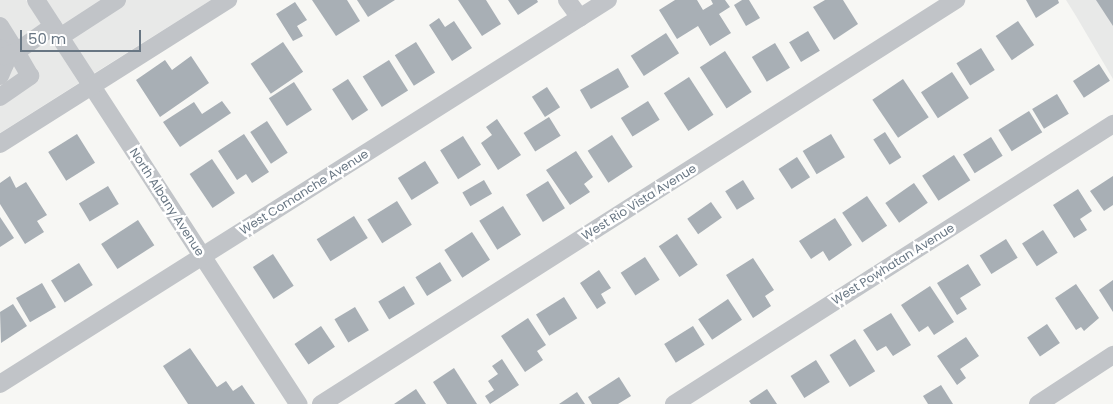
<!DOCTYPE html>
<style>
body{margin:0}
#map{position:relative;width:1113px;height:404px;overflow:hidden;background:#f7f7f4;font-family:Poppins,sans-serif}
div>[style]{position:absolute}
[style*='--x']{left:calc(var(--x)*1px);top:calc(var(--y)*1px);width:calc(var(--w)*1px);rotate:calc(var(--a)*1deg)}
.built>*{inset:0;background:#e8e9e8}
.building>*{inset:0;background:#a8afb5;transform-origin:0 0}
.minor>*{height:18px;margin:-9px;padding:0 9px;transform-origin:9px;border-radius:9px;background:#c1c4c8}
span{translate:-50% -50%;white-space:nowrap;text-align:center;line-height:1.15;-webkit-text-stroke:5px #fff;paint-order:stroke}
.street-label{font-size:12px;color:#687683}
.scale{position:absolute;left:20px;top:30px;width:121px;height:22px;box-sizing:border-box;border:2px solid #687683;border-top:0;padding-left:6px;font-size:15px;line-height:18px;white-space:nowrap;color:#687683;-webkit-text-stroke:4px #fff;paint-order:stroke}
</style>
<div id="map">
<div class="built">
<i style="clip-path:polygon(0 0,26px 0,79px 83px,0 133px)"></i>
<i style="clip-path:polygon(46px 0,211px 0,93px 74px)"></i>
<i style="clip-path:polygon(1066px 0,1113px 0,1113px 79px,1076px 16px)"></i>
</div>
<div class="building">
<i style="clip-path:polygon(312px 0,347px 0,360px 21px,336px 36px)"></i>
<i style="clip-path:polygon(357px 0,395px 0,368px 17px)"></i>
<i style="clip-path:polygon(458px 0,486px 0,501px 24px,482px 36px)"></i>
<i style="clip-path:polygon(508px 0,537px 0,538px 2px,518px 15px)"></i>
<i style="clip-path:polygon(675px 0,697px 0,703px 10px,713px 4px,711px 0,725px 0,730px 7px,719px 14px,731px 33px,710px 46px,698px 26px,677px 39px,659px 10px)"></i>
<i style="clip-path:polygon(742px 0,749px 0,760px 18px,746px 26px,734px 5px)"></i>
<i style="clip-path:polygon(825px 0,843px 0,858px 24px,834px 40px,813px 7px)"></i>
<i style="clip-path:polygon(1026px 0,1058px 0,1059px 3px,1036px 18px)"></i>
<i style="clip-path:polygon(1096px 0,1113px 0,1113px 26px)"></i>
<i style="clip-path:polygon(295px 2px,307px 20px,297px 26px,303px 36px,293px 41px,276px 14px)"></i>
<i style="clip-path:polygon(439px 18px,445px 27px,454px 21px,472px 48px,452px 61px,429px 25px)"></i>
<i style="left:1018px;top:21px;width:29px;height:27px;rotate:56deg"></i>
<i style="left:808px;top:31px;width:23px;height:22px;rotate:59deg"></i>
<i style="left:666px;top:33px;width:24px;height:42px;rotate:57deg"></i>
<i style="left:283px;top:42px;width:36px;height:39px;rotate:56deg"></i>
<i style="left:416px;top:42px;width:36px;height:25px;rotate:58deg"></i>
<i style="left:775px;top:43px;width:29px;height:27px;rotate:59deg"></i>
<i style="left:981px;top:48px;width:26px;height:29px;rotate:58deg"></i>
<i style="left:725px;top:51px;width:49px;height:30px;rotate:57deg"></i>
<i style="clip-path:polygon(191px 56px,209px 83px,160px 117px,136px 80px,165px 60px,172px 70px)"></i>
<i style="left:389px;top:60px;width:36px;height:31px;rotate:58deg"></i>
<i style="left:1099px;top:64px;width:20px;height:31px;rotate:57deg"></i>
<i style="left:618px;top:68px;width:22px;height:44px;rotate:60deg"></i>
<i style="left:952px;top:72px;width:31px;height:37px;rotate:57deg"></i>
<i style="left:689px;top:77px;width:45px;height:30px;rotate:57deg"></i>
<i style="left:348px;top:79px;width:37px;height:19px;rotate:57deg"></i>
<i style="left:903px;top:79px;width:46px;height:37px;rotate:56deg"></i>
<i style="left:294px;top:82px;width:33px;height:30px;rotate:57deg"></i>
<i style="left:547px;top:87px;width:24px;height:18px;rotate:57deg"></i>
<i style="left:1057px;top:94px;width:23px;height:29px;rotate:59deg"></i>
<i style="clip-path:polygon(222px 101px,231px 113px,180px 147px,163px 122px,194px 102px,202px 114px)"></i>
<i style="left:648px;top:101px;width:22px;height:32px;rotate:58deg"></i>
<i style="left:1029px;top:111px;width:25px;height:36px;rotate:58deg"></i>
<i style="left:549px;top:117px;width:22px;height:30px;rotate:58deg"></i>
<i style="clip-path:polygon(497px 119px,521px 155px,498px 170px,481px 143px,492px 135px,486px 127px)"></i>
<i style="left:267px;top:121px;width:38px;height:20px;rotate:57deg"></i>
<i style="left:885px;top:132px;width:30px;height:14px;rotate:57deg"></i>
<i style="left:77px;top:134px;width:34px;height:34px;rotate:58deg"></i>
<i style="clip-path:polygon(244px 134px,269px 172px,252px 183px,246px 174px,237px 180px,218px 151px)"></i>
<i style="left:831px;top:134px;width:27px;height:33px;rotate:59deg"></i>
<i style="left:612px;top:135px;width:38px;height:29px;rotate:57deg"></i>
<i style="left:463px;top:136px;width:34px;height:27px;rotate:58deg"></i>
<i style="left:991px;top:137px;width:22px;height:33px;rotate:58deg"></i>
<i style="clip-path:polygon(576px 151px,593px 177px,584px 184px,590px 192px,570px 205px,546px 170px)"></i>
<i style="left:954px;top:155px;width:30px;height:38px;rotate:57deg"></i>
<i style="left:797px;top:157px;width:24px;height:22px;rotate:57deg"></i>
<i style="left:212px;top:159px;width:41px;height:27px;rotate:56deg"></i>
<i style="left:425px;top:161px;width:26px;height:32px;rotate:58deg"></i>
<i style="clip-path:polygon(10px 176px,16px 188px,26px 182px,47px 215px,37px 221px,44px 232px,25px 244px,0 204px,0 183px)"></i>
<i style="clip-path:polygon(1113px 176px,1113px 205px,1104px 211px,1090px 191px)"></i>
<i style="left:484px;top:180px;width:16px;height:25px;rotate:60deg"></i>
<i style="left:743px;top:180px;width:22px;height:21px;rotate:58deg"></i>
<i style="left:548px;top:181px;width:32px;height:26px;rotate:58deg"></i>
<i style="left:914px;top:183px;width:24px;height:35px;rotate:55deg"></i>
<i style="left:108px;top:186px;width:21px;height:34px;rotate:59deg"></i>
<i style="clip-path:polygon(1078px 189px,1092px 211px,1080px 219px,1087px 230px,1074px 238px,1053px 205px)"></i>
<i style="left:867px;top:196px;width:36px;height:30px;rotate:56deg"></i>
<i style="left:397px;top:201px;width:28px;height:35px;rotate:58deg"></i>
<i style="left:711px;top:202px;width:19px;height:29px;rotate:55deg"></i>
<i style="left:503px;top:206px;width:34px;height:28px;rotate:58deg"></i>
<i style="left:354px;top:216px;width:26px;height:44px;rotate:58deg"></i>
<i style="clip-path:polygon(0 217px,14px 238px,0 247px)"></i>
<i style="clip-path:polygon(835px 218px,852px 245px,829px 261px,823px 251px,811px 259px,799px 241px)"></i>
<i style="left:138px;top:220px;width:30px;height:44px;rotate:57deg"></i>
<i style="left:1043px;top:230px;width:27px;height:25px;rotate:57deg"></i>
<i style="left:472px;top:232px;width:33px;height:33px;rotate:57deg"></i>
<i style="left:677px;top:234px;width:37px;height:22px;rotate:56deg"></i>
<i style="left:1006px;top:239px;width:22px;height:31px;rotate:58deg"></i>
<i style="left:273px;top:254px;width:38px;height:24px;rotate:57deg"></i>
<i style="left:645px;top:257px;width:27px;height:29px;rotate:57deg"></i>
<i style="clip-path:polygon(753px 258px,774px 290px,765px 296px,771px 306px,753px 318px,726px 275px)"></i>
<i style="left:440px;top:262px;width:22px;height:29px;rotate:58deg"></i>
<i style="left:79px;top:263px;width:26px;height:33px;rotate:58deg"></i>
<i style="clip-path:polygon(968px 264px,981px 285px,960px 298px,967px 309px,957px 315px,937px 283px)"></i>
<i style="clip-path:polygon(599px 270px,611px 288px,601px 294px,606px 303px,597px 309px,580px 283px)"></i>
<i style="clip-path:polygon(1113px 280px,1113px 312px,1099px 290px)"></i>
<i style="left:42px;top:283px;width:28px;height:30px;rotate:60deg"></i>
<i style="clip-path:polygon(1076px 284px,1099px 318px,1084px 331px,1081px 327px,1076px 330px,1055px 298px)"></i>
<i style="left:404px;top:286px;width:21px;height:30px;rotate:59deg"></i>
<i style="clip-path:polygon(930px 286px,954px 322px,934px 335px,928px 326px,919px 332px,901px 305px)"></i>
<i style="left:564px;top:297px;width:25px;height:33px;rotate:58deg"></i>
<i style="left:728px;top:299px;width:25px;height:36px;rotate:56deg"></i>
<i style="clip-path:polygon(13px 304px,27px 326px,1px 343px,0 312px)"></i>
<i style="left:355px;top:307px;width:27px;height:24px;rotate:59deg"></i>
<i style="clip-path:polygon(891px 313px,911px 345px,893px 356px,886px 346px,877px 351px,863px 330px)"></i>
<i style="clip-path:polygon(528px 318px,546px 345px,537px 351px,543px 360px,525px 372px,501px 336px)"></i>
<i style="left:1047px;top:324px;width:23px;height:24px;rotate:56deg"></i>
<i style="left:321px;top:326px;width:25px;height:32px;rotate:56deg"></i>
<i style="left:693px;top:326px;width:22px;height:34px;rotate:58deg"></i>
<i style="clip-path:polygon(966px 337px,979px 356px,960px 369px,966px 378px,957px 385px,937px 356px)"></i>
<i style="left:855px;top:339px;width:38px;height:30px;rotate:58deg"></i>
<i style="clip-path:polygon(190px 348px,217px 387px,226px 381px,233px 391px,242px 385px,255px 404px,188px 404px,163px 366px)"></i>
<i style="clip-path:polygon(502px 359px,519px 385px,490px 404px,485px 396px,494px 390px,488px 381px,498px 374px,492px 366px)"></i>
<i style="left:816px;top:360px;width:26px;height:30px;rotate:58deg"></i>
<i style="clip-path:polygon(454px 368px,477px 404px,447px 404px,433px 382px)"></i>
<i style="clip-path:polygon(619px 377px,631px 396px,618px 404px,592px 404px,588px 397px)"></i>
<i style="clip-path:polygon(941px 385px,953px 404px,928px 404px,923px 396px)"></i>
<i style="clip-path:polygon(416px 389px,426px 404px,394px 404px)"></i>
<i style="clip-path:polygon(767px 389px,777px 404px,751px 404px,749px 401px)"></i>
<i style="clip-path:polygon(577px 392px,585px 404px,559px 404px)"></i>
</div>
<div class="minor">
<i style="--x:36;--y:0;--w:482;--a:57"></i>
<i style="--x:567;--y:0;--w:22;--a:54"></i>
<i style="--x:0;--y:26;--w:31;--a:58"></i>
<i style="--x:16;--y:52;--w:45;--a:-35.1"></i>
<i style="--x:60;--y:37;--w:68;--a:-33"></i>
<i style="--x:0;--y:48;--w:17;--a:73"></i>
<i style="--x:5;--y:64;--w:13;--a:113"></i>
<i style="--x:0;--y:97;--w:37;--a:-35"></i>
<i style="--x:30;--y:76;--w:28;--a:-120"></i>
<i style="--x:16;--y:52;--w:12;--a:160"></i>
<i style="--x:0;--y:144;--w:270;--a:-32.3"></i>
<i style="--x:0;--y:384;--w:719;--a:-32.28"></i>
<i style="--x:321;--y:404;--w:753;--a:-32.47"></i>
<i style="--x:674;--y:404;--w:521;--a:-32.53"></i>
<i style="--x:1038;--y:404;--w:90;--a:-33.2"></i>
</div>
<div class="street-label">
<span style="left:304px;top:192px;rotate:-32deg">West Comanche Avenue</span>
<span style="left:167px;top:202px;rotate:57deg">North Albany Avenue</span>
<span style="left:639px;top:202px;rotate:-32deg">West Rio Vista Avenue</span>
<span style="left:893px;top:264px;rotate:-32deg">West Powhatan Avenue</span>
</div>
<div class="scale">50 m</div>
</div>
